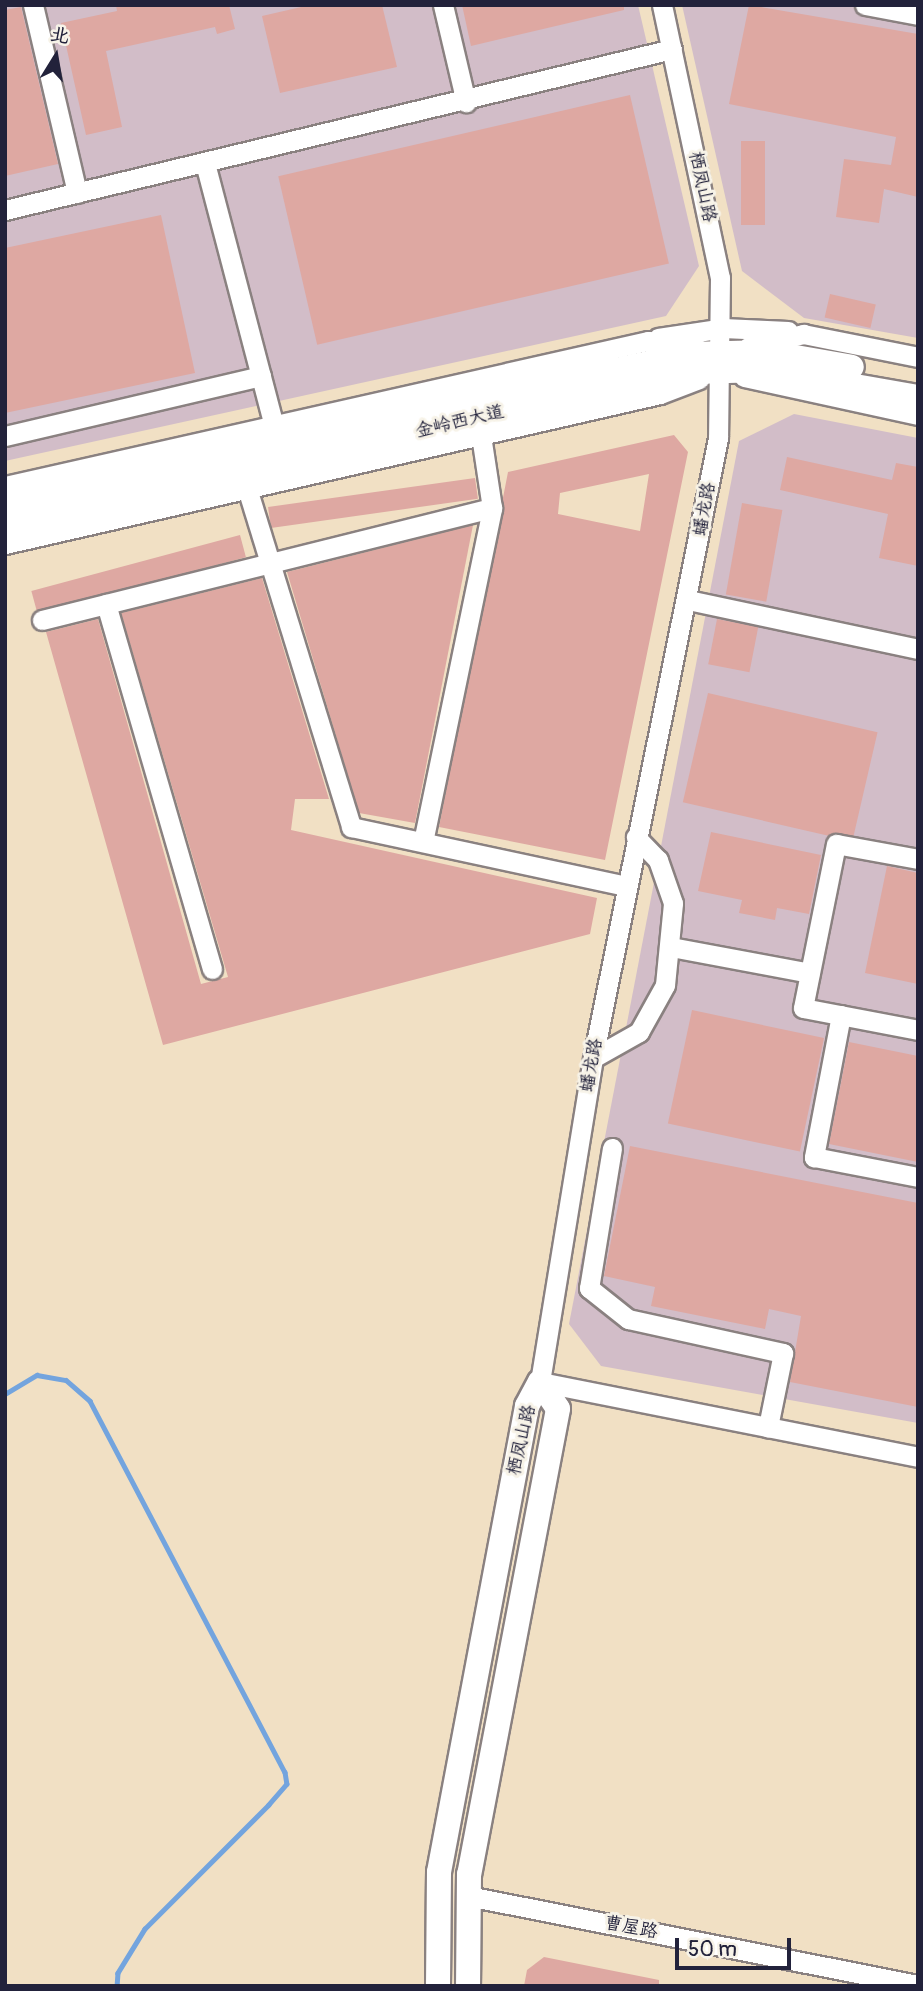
<!DOCTYPE html>
<meta charset="utf-8">
<style>
body{margin:0}
#map{position:relative;width:923px;height:1991px;overflow:hidden;background:#f1e0c4;font-family:Pangolin,"LXGW WenKai TC",sans-serif}
div>[style]{position:absolute}
[style*='--x']{left:calc(var(--x)*1px);top:calc(var(--y)*1px);width:calc(var(--w)*1px);rotate:calc(var(--a)*1deg)}
.industrial>*{inset:0;background:#d2bdc8}
.stream>*{height:4.5px;margin:-2.25px;padding:0 2.25px;transform-origin:2.25px;border-radius:2.25px;background:#73a4de}
.building>*{inset:0;background:#dea8a2;transform-origin:0 0}
.roads{filter:drop-shadow(2px 0 #8a8180) drop-shadow(-2px 0 #8a8180) drop-shadow(0 2px #8a8180) drop-shadow(0 -2px #8a8180)}
.minor>*{height:19px;margin:-9.5px;padding:0 9.5px;transform-origin:9.5px;border-radius:9.5px;background:#fff}
.major>*{height:24px;margin:-12px;padding:0 12px;transform-origin:12px;border-radius:12px;background:#fff}
span{translate:-50% -50%;white-space:nowrap;text-align:center;line-height:1.15;-webkit-text-stroke:6px #f7f3e8;paint-order:stroke}
.street-label{font-size:18px;color:#22223b}
.frame{position:absolute;inset:0;border:7px solid #22223b;pointer-events:none}
.north{position:absolute;left:21px;top:21px;width:70px;height:70px;-webkit-text-stroke:5px #f7f3e8;paint-order:stroke;rotate:11deg;font-size:19px;font-weight:700;line-height:28px;text-align:center;color:#22223b}
.north::after{content:'';display:block;margin:auto;width:24px;height:32px;background:#22223b;clip-path:polygon(50% 0,100% 100%,50% 72%,0 100%)}
.scale{position:absolute;left:675px;top:1938px;width:116px;height:32px;box-sizing:border-box;border:4px solid #22223b;border-top:0;padding-left:9px;font-size:21px;line-height:24px;white-space:nowrap;color:#22223b;-webkit-text-stroke:5px #f7f3e8;paint-order:stroke}
</style>
<div id="map">
<div class="industrial">
<i style="clip-path:polygon(5px 5px,638px 5px,699px 266px,666px 316px,5px 461px)"></i>
<i style="clip-path:polygon(682px 5px,918px 5px,918px 338px,804px 318px,742px 271px)"></i>
<i style="clip-path:polygon(794px 414px,918px 438px,918px 1423px,601px 1366px,569px 1324px,739px 441px)"></i>
</div>
<div class="stream">
<i style="--x:5;--y:1394;--w:37;--a:-31"></i>
<i style="--x:37;--y:1375;--w:29;--a:10"></i>
<i style="--x:66;--y:1380;--w:32;--a:41"></i>
<i style="--x:90;--y:1401;--w:419;--a:62.3"></i>
<i style="--x:285;--y:1772;--w:12;--a:81"></i>
<i style="--x:287;--y:1784;--w:28;--a:131"></i>
<i style="--x:269;--y:1805;--w:175;--a:135"></i>
<i style="--x:145;--y:1929;--w:52;--a:121.5"></i>
<i style="--x:118;--y:1973;--w:13;--a:94"></i>
</div>
<div class="building">
<i style="clip-path:polygon(116px 5px,229px 5px,235px 29px,217px 34px,215px 27px,106px 51px,122px 127px,86px 135px,61px 23px,117px 11px)"></i>
<i style="clip-path:polygon(310px 5px,382px 5px,397px 67px,280px 93px,262px 16px)"></i>
<i style="clip-path:polygon(462px 5px,624px 5px,624px 10px,471px 46px)"></i>
<i style="clip-path:polygon(749px 5px,918px 34px,918px 197px,884px 189px,879px 223px,836px 217px,844px 159px,891px 165px,896px 137px,729px 104px)"></i>
<i style="clip-path:polygon(21px 7px,58px 164px,5px 176px,5px 10px)"></i>
<i style="left:630px;top:95px;width:173px;height:361px;rotate:77deg"></i>
<i style="left:741px;top:141px;width:24px;height:84px"></i>
<i style="clip-path:polygon(161px 215px,195px 373px,5px 413px,5px 248px)"></i>
<i style="left:830px;top:294px;width:47px;height:24px;rotate:13deg"></i>
<i style="clip-path:polygon(evenodd,674px 435px,688px 452px,605px 860px,439px 827px,508px 472px,674px 435px,649px 474px,640px 531px,558px 514px,560px 493px,649px 474px)"></i>
<i style="clip-path:polygon(787px 457px,892px 480px,896px 463px,918px 467px,918px 566px,879px 558px,888px 514px,780px 490px)"></i>
<i style="left:475px;top:478px;width:21px;height:209px;rotate:82deg"></i>
<i style="left:742px;top:503px;width:41px;height:93px;rotate:10deg"></i>
<i style="clip-path:polygon(473px 525px,415px 823px,359px 813px,287px 572px)"></i>
<i style="left:240px;top:535px;width:23px;height:216px;rotate:75deg"></i>
<i style="clip-path:polygon(262px 578px,329px 799px,295px 799px,291px 830px,597px 898px,590px 934px,163px 1045px,46px 632px,98px 619px,201px 984px,228px 977px,121px 613px)"></i>
<i style="left:717px;top:619px;width:42px;height:46px;rotate:11deg"></i>
<i style="left:708px;top:693px;width:174px;height:112px;rotate:13deg"></i>
<i style="clip-path:polygon(711px 832px,821px 855px,809px 914px,777px 908px,775px 920px,739px 913px,742px 900px,698px 891px)"></i>
<i style="clip-path:polygon(887px 866px,918px 873px,918px 984px,865px 973px)"></i>
<i style="left:692px;top:1010px;width:135px;height:116px;rotate:12deg"></i>
<i style="clip-path:polygon(849px 1042px,918px 1056px,918px 1162px,829px 1144px)"></i>
<i style="clip-path:polygon(630px 1146px,918px 1203px,918px 1407px,790px 1382px,801px 1316px,769px 1309px,765px 1329px,651px 1306px,655px 1287px,604px 1276px)"></i>
<i style="clip-path:polygon(544px 1957px,659px 1980px,659px 1986px,524px 1986px,527px 1970px)"></i>
</div>
<div class="roads">
<div class="minor">
<i style="--x:33;--y:5;--w:193;--a:76.8"></i>
<i style="--x:443;--y:5;--w:100;--a:76.7"></i>
<i style="--x:662;--y:5;--w:279;--a:78"></i>
<i style="--x:720;--y:278;--w:160;--a:90.7"></i>
<i style="--x:718;--y:438;--w:632;--a:101.4"></i>
<i style="--x:593;--y:1058;--w:328;--a:99.3"></i>
<i style="--x:540;--y:1382;--w:385;--a:11.2"></i>
<i style="--x:865;--y:5;--w:54;--a:10.7"></i>
<i style="--x:205;--y:163;--w:272;--a:75.3"></i>
<i style="--x:5;--y:210;--w:686;--a:-13.57"></i>
<i style="--x:658;--y:338;--w:66;--a:-8.7"></i>
<i style="--x:723;--y:328;--w:65;--a:2.6"></i>
<i style="--x:748;--y:347;--w:57;--a:-13.3"></i>
<i style="--x:803;--y:334;--w:117;--a:11.3"></i>
<i style="--x:744;--y:377;--w:178;--a:12.3"></i>
<i style="--x:5;--y:436;--w:263;--a:-13.2"></i>
<i style="--x:5;--y:486;--w:659;--a:-12.71"></i>
<i style="--x:648;--y:341;--w:51;--a:9.1"></i>
<i style="--x:247;--y:488;--w:355;--a:72.9"></i>
<i style="--x:351;--y:827;--w:282;--a:12.1"></i>
<i style="--x:5;--y:544;--w:672;--a:-12.9"></i>
<i style="--x:660;--y:394;--w:42;--a:-21"></i>
<i style="--x:688;--y:600;--w:235;--a:12"></i>
<i style="--x:106;--y:604;--w:380;--a:73.8"></i>
<i style="--x:42;--y:620;--w:464;--a:-14"></i>
<i style="--x:423;--y:842;--w:341;--a:-78.3"></i>
<i style="--x:492;--y:508;--w:74;--a:-98.6"></i>
<i style="--x:918;--y:859;--w:83;--a:-169.6"></i>
<i style="--x:836;--y:844;--w:167;--a:101.4"></i>
<i style="--x:803;--y:1008;--w:117;--a:10.8"></i>
<i style="--x:671;--y:947;--w:141;--a:10.6"></i>
<i style="--x:841;--y:1015;--w:145;--a:100.8"></i>
<i style="--x:814;--y:1157;--w:106;--a:10.9"></i>
<i style="--x:593;--y:1058;--w:53;--a:-29.5"></i>
<i style="--x:639;--y:1032;--w:54;--a:-61"></i>
<i style="--x:665;--y:985;--w:82;--a:-84.4"></i>
<i style="--x:673;--y:903;--w:46;--a:-109.2"></i>
<i style="--x:658;--y:860;--w:32;--a:-134"></i>
<i style="--x:612;--y:1148;--w:142;--a:99.3"></i>
<i style="--x:589;--y:1288;--w:50;--a:38.5"></i>
<i style="--x:628;--y:1319;--w:159;--a:12.4"></i>
<i style="--x:783;--y:1353;--w:76;--a:101.5"></i>
<i style="--x:468;--y:1896;--w:459;--a:11.2"></i>
</div>
<div class="major">
<i style="--x:5;--y:503;--w:702;--a:-12.25"></i>
<i style="--x:691;--y:354;--w:76;--a:-1.5"></i>
<i style="--x:767;--y:352;--w:86;--a:10"></i>
<i style="--x:5;--y:524;--w:705;--a:-12.46"></i>
<i style="--x:693;--y:372;--w:70;--a:-1.6"></i>
<i style="--x:763;--y:370;--w:157;--a:9.9"></i>
<i style="--x:438;--y:1986;--w:114;--a:-89.5"></i>
<i style="--x:439;--y:1872;--w:474;--a:-79.3"></i>
<i style="--x:527;--y:1406;--w:27;--a:-62"></i>
<i style="--x:540;--y:1382;--w:32;--a:56"></i>
<i style="--x:558;--y:1409;--w:473;--a:100.8"></i>
<i style="--x:469;--y:1874;--w:112;--a:90.5"></i>
</div>
</div>
<div class="street-label">
<span style="left:702px;top:187px;rotate:78deg">栖凤山路</span>
<span style="left:460px;top:422px;rotate:-13deg">金岭西大道</span>
<span style="left:705px;top:509px;rotate:-80deg">蟠龙路</span>
<span style="left:592px;top:1065px;rotate:-80deg">蟠龙路</span>
<span style="left:522px;top:1440px;rotate:-77deg">栖凤山路</span>
<span style="left:631px;top:1928px;rotate:11deg">曹屋路</span>
</div>
<div class="frame"></div>
<div class="north">北</div>
<div class="scale">50 m</div>
</div>
